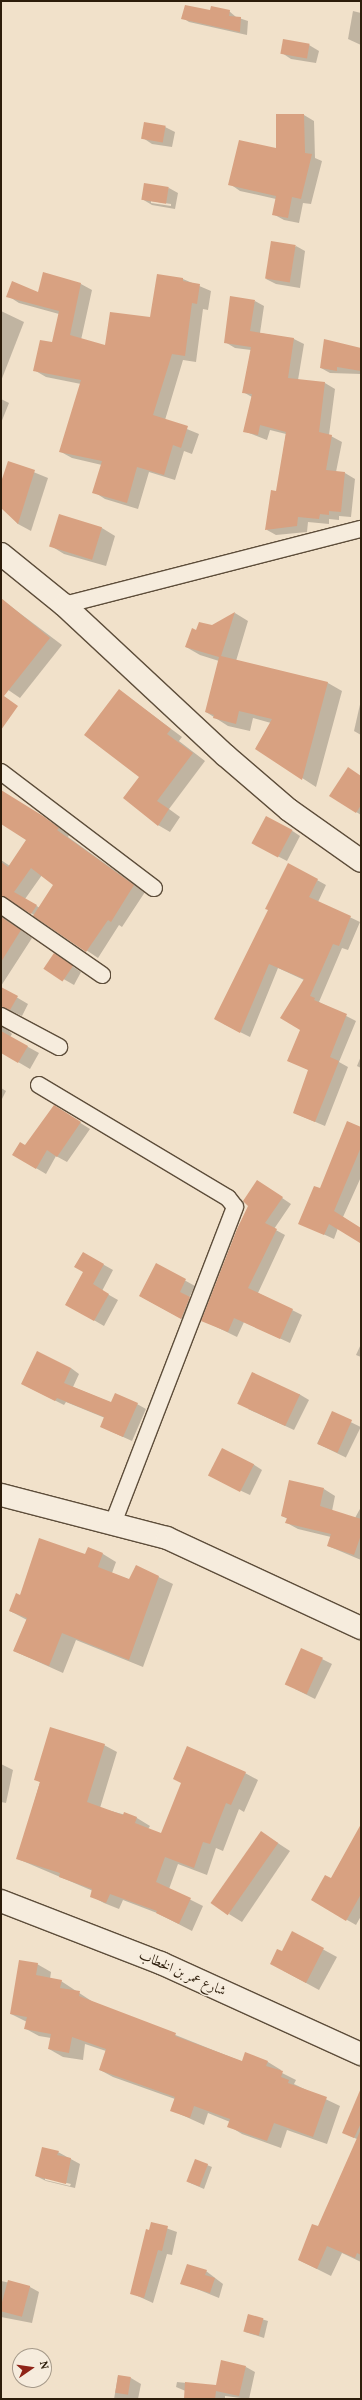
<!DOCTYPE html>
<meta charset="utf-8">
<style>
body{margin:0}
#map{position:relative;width:362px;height:2400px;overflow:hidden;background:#f1e1ca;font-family:Vollkorn,Amiri,serif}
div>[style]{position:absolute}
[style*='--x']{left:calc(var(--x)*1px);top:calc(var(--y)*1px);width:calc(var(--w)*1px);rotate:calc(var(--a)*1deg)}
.shadow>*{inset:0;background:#0003;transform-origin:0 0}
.building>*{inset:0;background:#d8a181;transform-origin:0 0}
.roads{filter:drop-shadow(1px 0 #5d4d3a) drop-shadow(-1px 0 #5d4d3a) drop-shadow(0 1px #5d4d3a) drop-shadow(0 -1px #5d4d3a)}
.street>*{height:16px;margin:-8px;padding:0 8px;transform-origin:8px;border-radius:8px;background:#f6ecdd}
.secondary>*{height:22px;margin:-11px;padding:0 11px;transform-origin:11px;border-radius:11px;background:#f6ecdd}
span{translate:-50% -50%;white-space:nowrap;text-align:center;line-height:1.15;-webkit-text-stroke:3px #f6ecdd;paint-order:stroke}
.street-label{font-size:14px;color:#2c1c0a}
.frame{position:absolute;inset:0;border:2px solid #2c1c0a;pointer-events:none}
.north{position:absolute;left:12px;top:2348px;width:40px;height:40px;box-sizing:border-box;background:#f6ecdd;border:1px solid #a59989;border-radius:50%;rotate:77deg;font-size:11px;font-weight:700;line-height:16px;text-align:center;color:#2c1c0a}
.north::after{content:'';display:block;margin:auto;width:14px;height:18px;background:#8f2418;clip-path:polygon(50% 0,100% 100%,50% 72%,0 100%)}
</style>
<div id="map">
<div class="shadow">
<i style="clip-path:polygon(211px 11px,229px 11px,236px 17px,248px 21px,247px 35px,189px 22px,183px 18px)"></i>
<i style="clip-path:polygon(353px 11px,361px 13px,361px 45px,348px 39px)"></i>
<i style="clip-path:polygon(309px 45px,319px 51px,316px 63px,291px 59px,282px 53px)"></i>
<i style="clip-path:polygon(304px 115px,314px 121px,315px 158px,322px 161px,311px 204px,303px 203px,299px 223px,284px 220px,273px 214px,276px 199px,240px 191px,230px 184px,277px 149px)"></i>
<i style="clip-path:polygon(165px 127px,175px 132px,172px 147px,152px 144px,143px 138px)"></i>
<i style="clip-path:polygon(evenodd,169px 188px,178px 193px,175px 209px,152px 205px,142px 199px,169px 188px,151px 201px,171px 204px,171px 206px,151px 203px,151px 201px)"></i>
<i style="clip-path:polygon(296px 246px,305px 251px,300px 288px,276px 284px,266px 279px)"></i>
<i style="clip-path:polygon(183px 279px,211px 291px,208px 310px,203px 309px,196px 362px,183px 360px,165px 420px,199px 434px,192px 454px,184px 451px,175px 480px,149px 472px,138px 509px,105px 499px,94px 492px,102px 465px,72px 458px,61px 452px,81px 384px,46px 377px,34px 370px,53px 343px,59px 314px,19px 303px,8px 296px,38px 293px,81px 284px,92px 290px,81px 340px,106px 347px,151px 318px)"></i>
<i style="clip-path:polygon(255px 301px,264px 306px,260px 333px,294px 339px,304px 344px,298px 380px,325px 383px,335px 389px,329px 435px,342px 442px,336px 472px,345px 473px,355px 479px,351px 517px,339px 516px,339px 520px,329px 519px,329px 524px,308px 522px,307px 532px,276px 535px,267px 530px,277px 492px,286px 434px,270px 430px,267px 440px,244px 431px,252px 397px,243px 392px,251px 350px,235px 348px,225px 342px)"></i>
<i style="clip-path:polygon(1px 311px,24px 322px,1px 381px)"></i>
<i style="clip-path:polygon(361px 348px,361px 374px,330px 373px,321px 368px)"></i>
<i style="clip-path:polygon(1px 399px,9px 403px,1px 423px)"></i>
<i style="clip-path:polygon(9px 462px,48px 478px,31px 531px,18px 524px,1px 506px,1px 485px)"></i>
<i style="clip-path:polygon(102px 528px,115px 536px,106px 566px,64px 554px,51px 546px)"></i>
<i style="clip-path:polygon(1px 599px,62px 645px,20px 698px,1px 685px)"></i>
<i style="clip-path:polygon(235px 613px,248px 621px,236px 661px,328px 683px,342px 691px,316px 787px,256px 748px,271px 723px,253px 718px,250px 731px,228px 726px,206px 712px,219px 661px,200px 655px,186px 647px,197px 631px,213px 627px)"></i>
<i style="clip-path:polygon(119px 690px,182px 737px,179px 741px,205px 761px,169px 809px,180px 817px,170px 832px,158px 825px,141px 777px)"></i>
<i style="clip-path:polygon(361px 700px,361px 735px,354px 731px)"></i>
<i style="clip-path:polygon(361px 777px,361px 815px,331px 796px)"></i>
<i style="clip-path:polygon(evenodd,1px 792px,54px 824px,69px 835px,68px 837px,145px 892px,122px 927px,119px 925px,98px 958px,16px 903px,9px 902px,2px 912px,7px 920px,32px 938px,1px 986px,1px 860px,10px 866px,27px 840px,1px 823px,1px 792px,42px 875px,55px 885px,40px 908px,25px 899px,42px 875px)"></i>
<i style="clip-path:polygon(291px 830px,300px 836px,287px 861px,262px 848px)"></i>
<i style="clip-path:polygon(317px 880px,326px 885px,318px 902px,360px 922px,348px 950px,342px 948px,319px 1002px,356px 1021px,339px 1062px,348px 1067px,325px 1126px,294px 1113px,309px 1070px,288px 1060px,301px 1030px,304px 980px,278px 968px,250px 1037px,224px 1024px)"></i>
<i style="clip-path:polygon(63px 960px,81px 972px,74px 985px,46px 969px)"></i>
<i style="clip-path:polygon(1px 988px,28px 1004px,22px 1016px,13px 1012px,8px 1014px,2px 1024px,12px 1034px,10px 1037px,39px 1053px,30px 1069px,1px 1052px)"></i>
<i style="clip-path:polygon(361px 1056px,361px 1068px,357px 1066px)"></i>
<i style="clip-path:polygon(1px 1088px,6px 1091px,1px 1101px)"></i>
<i style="clip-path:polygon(63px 1112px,90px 1129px,67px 1162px,56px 1156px,46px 1174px,14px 1155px)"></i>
<i style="clip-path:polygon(361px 1128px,361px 1177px,343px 1217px,361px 1229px,361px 1242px,338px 1228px,334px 1239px,299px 1223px)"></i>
<i style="clip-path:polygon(266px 1187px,291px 1204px,274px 1229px,285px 1235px,258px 1293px,302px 1315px,290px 1343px,244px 1322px,237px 1337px,202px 1320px,250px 1206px)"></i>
<i style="clip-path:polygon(83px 1253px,113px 1270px,102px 1291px,118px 1300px,104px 1326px,66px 1304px,84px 1272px)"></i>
<i style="clip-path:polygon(157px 1265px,195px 1286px,189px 1298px,199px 1303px,191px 1324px,140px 1296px)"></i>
<i style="clip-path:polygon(361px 1344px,361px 1357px,356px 1355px)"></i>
<i style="clip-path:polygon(71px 1368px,79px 1374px,73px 1387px,112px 1403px,137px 1404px,146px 1409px,132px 1441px,110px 1431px,105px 1418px,66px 1402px,64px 1405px,22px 1384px)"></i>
<i style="clip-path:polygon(299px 1394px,309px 1400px,294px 1430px,248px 1409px)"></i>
<i style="left:332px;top:1413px;width:32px;height:34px;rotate:26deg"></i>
<i style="clip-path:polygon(253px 1464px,262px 1470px,250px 1495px,220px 1481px)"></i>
<i style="clip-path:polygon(324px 1489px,335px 1496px,332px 1511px,355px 1518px,361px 1507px,361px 1560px,328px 1546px,331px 1537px,298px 1529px,287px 1523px,288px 1519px,282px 1516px)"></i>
<i style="clip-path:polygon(103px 1554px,116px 1562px,112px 1573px,130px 1580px,136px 1566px,173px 1584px,143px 1667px,76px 1640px,63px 1673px,14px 1651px,27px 1620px,10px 1611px,21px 1596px,86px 1555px)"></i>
<i style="clip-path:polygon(322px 1659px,332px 1664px,315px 1699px,295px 1689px)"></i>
<i style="clip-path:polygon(104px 1745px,117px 1752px,100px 1808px,137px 1818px,150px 1826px,148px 1829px,161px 1834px,245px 1773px,258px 1780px,244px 1812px,239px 1809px,223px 1851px,216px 1848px,207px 1875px,178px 1864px,169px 1889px,203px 1906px,192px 1931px,157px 1913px,123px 1900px,119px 1909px,104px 1903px,91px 1896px,93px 1891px,18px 1859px,40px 1782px,35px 1779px)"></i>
<i style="clip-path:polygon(1px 1764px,13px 1770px,6px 1803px,1px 1802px)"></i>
<i style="clip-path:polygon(361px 1826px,361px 1916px,356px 1925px,312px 1900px,331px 1879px)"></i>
<i style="clip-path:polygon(261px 1832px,290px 1851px,242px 1922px,229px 1914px)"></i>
<i style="clip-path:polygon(293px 1933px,337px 1957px,319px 1990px,284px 1971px)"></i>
<i style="clip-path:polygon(37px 1964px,51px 1972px,50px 1979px,61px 1981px,93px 2002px,243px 2062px,268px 2062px,281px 2070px,280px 2072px,296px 2080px,294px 2084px,340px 2106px,327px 2144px,287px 2130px,281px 2148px,242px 2134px,229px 2126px,230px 2122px,208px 2113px,204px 2125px,171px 2110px,175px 2099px,113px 2077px,100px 2070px,106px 2051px,85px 2044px,83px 2060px,63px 2057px,49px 2049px,51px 2038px,39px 2036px,26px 2029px,27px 2022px,11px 2014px)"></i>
<i style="clip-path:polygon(361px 2101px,361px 2136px,359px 2140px,348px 2135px)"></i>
<i style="clip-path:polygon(evenodd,58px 2152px,80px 2164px,75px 2188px,46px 2181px,36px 2176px,58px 2152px,45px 2178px,71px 2184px,70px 2186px,45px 2180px,45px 2178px)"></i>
<i style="clip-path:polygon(361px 2152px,361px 2262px,342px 2253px,331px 2276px,299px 2260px)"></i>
<i style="clip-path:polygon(207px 2165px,212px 2167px,204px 2189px,188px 2182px)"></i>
<i style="clip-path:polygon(152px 2223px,177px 2232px,172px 2255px,167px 2254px,153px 2303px,131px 2293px)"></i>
<i style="clip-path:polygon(206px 2271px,223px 2284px,219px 2298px,182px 2283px)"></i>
<i style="clip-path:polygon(1px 2281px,30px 2287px,39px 2292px,32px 2323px,1px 2317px)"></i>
<i style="clip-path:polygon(248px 2315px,268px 2321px,264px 2338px,245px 2332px)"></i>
<i style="clip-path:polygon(246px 2367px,255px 2372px,249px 2399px,225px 2396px,225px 2399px,205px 2399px,176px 2387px,177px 2382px,216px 2386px)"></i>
<i style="clip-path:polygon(118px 2376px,131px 2378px,141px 2384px,138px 2399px,114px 2399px)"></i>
</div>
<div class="building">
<i style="clip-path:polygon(185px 5px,210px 10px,211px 6px,230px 10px,229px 16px,241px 17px,240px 32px,181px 19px)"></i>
<i style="left:283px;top:39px;width:27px;height:15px;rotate:10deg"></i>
<i style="clip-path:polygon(276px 114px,304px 114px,305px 153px,312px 154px,301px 199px,292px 197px,288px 218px,272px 215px,276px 196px,228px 185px,239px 140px,276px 148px)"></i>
<i style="left:144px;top:122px;width:22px;height:17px;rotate:10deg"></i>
<i style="left:144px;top:183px;width:25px;height:17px;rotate:9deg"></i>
<i style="left:271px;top:241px;width:25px;height:38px;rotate:9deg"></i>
<i style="clip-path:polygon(43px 272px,81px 283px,70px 335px,105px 345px,110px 312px,150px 317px,157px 274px,183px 278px,183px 281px,200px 284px,197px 304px,192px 303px,185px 356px,172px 354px,153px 415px,188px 426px,181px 448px,173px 445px,164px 475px,137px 467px,127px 503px,92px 493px,102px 461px,59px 452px,81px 380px,33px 371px,40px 340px,52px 342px,59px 311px,6px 297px,12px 281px,38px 292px)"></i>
<i style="clip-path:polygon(230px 296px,255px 300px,250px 331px,294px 338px,288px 378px,325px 382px,319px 432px,332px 435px,326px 470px,345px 472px,341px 512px,329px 511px,329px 515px,320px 514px,319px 519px,298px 517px,297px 526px,265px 530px,271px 490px,276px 491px,286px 432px,260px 425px,258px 435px,243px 432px,252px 394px,242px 393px,251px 347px,224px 343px)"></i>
<i style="clip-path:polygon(324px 339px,361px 348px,361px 371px,337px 367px,337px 371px,320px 368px)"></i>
<i style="clip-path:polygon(8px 461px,35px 470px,18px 524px,1px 508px,1px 482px)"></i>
<i style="left:59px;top:514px;width:45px;height:34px;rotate:17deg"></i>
<i style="clip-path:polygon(1px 598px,50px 638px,4px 696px,18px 706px,1px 730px)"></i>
<i style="clip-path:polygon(235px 612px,221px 656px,328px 682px,302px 780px,255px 749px,272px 719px,239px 711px,236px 724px,213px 718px,214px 715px,205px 712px,219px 657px,185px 647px,192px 628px,196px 630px,199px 622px,212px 625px)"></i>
<i style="clip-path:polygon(119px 689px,171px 729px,167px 734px,193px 753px,157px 801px,169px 809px,158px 826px,123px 798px,139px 777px,84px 735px)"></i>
<i style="clip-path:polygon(348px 767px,361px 776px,361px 805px,356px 813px,329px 796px)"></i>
<i style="clip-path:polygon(1px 790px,43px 816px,59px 828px,57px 830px,134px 885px,111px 922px,108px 920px,86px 952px,33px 916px,53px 885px,31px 868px,14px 892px,37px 905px,31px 914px,1px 896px,1px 862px,8px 867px,26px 840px,1px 824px)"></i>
<i style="left:266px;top:816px;width:30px;height:31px;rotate:28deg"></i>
<i style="clip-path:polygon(288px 863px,318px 879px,309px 897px,351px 916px,339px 946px,333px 944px,310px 996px,315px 998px,314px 1000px,347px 1014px,330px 1057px,339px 1061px,315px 1122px,293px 1113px,308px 1070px,287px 1061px,300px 1030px,280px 1018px,304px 979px,269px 964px,240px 1033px,214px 1019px,268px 910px,265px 909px)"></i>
<i style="clip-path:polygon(1px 917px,21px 930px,1px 962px)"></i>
<i style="left:54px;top:953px;width:23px;height:19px;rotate:34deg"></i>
<i style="clip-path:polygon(1px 987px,18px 996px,10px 1010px,1px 1007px)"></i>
<i style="clip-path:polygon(1px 1031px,28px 1046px,18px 1063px,1px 1053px)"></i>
<i style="clip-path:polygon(54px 1105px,81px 1122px,57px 1157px,47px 1150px,36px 1169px,12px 1155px,20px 1142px,25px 1145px)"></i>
<i style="clip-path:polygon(347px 1121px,361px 1127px,361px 1147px,334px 1211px,361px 1228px,360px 1243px,329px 1224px,324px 1235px,298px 1224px,314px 1186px,320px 1188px)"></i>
<i style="clip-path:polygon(257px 1180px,283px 1197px,265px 1223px,277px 1229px,248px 1288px,293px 1309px,280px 1339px,234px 1318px,228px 1332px,201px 1321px,237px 1229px,248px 1206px,243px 1201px)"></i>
<i style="clip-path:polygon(83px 1252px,104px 1264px,93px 1284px,109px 1294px,94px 1321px,65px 1305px,83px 1272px,74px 1267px)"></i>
<i style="clip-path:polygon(156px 1263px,186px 1279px,180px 1292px,190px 1297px,181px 1319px,139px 1296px)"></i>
<i style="clip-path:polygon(37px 1351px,71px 1368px,64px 1383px,111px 1402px,115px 1393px,138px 1403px,123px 1437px,100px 1427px,104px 1417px,57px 1398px,55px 1401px,21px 1384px)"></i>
<i style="left:252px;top:1372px;width:53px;height:35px;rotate:25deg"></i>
<i style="left:332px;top:1411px;width:22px;height:36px;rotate:24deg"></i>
<i style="left:222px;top:1448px;width:36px;height:31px;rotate:27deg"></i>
<i style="clip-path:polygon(289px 1480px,324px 1488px,320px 1506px,361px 1519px,361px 1535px,354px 1555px,327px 1546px,331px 1534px,285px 1523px,287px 1518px,281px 1516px)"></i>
<i style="clip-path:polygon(39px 1538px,85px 1554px,88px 1547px,103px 1553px,98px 1567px,129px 1579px,136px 1565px,159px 1576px,129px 1660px,62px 1633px,49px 1666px,13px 1651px,27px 1618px,9px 1611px,16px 1593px,20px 1595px)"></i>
<i style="left:301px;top:1648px;width:24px;height:40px;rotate:24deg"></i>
<i style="clip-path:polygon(50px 1727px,105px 1744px,87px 1802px,123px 1815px,124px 1812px,137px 1817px,135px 1823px,161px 1833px,181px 1783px,173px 1779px,187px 1746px,246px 1772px,231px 1805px,226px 1803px,210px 1844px,203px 1842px,194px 1868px,165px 1857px,156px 1882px,191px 1898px,179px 1924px,156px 1913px,157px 1911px,110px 1894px,106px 1903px,90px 1897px,92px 1889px,59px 1877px,60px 1873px,16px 1859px,40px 1782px,34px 1780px)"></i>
<i style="clip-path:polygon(361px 1824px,361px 1894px,346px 1921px,311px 1900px,325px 1875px,331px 1878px)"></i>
<i style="left:261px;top:1831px;width:21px;height:88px;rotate:35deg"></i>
<i style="clip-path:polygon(292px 1931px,324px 1948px,306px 1983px,270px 1964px,277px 1949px,282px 1951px)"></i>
<i style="clip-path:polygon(19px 1960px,38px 1963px,36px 1975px,62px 1980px,60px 1988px,80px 1991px,79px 1996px,176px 2033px,175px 2036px,242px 2061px,245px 2052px,268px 2061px,266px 2066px,283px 2071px,281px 2077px,289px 2080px,288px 2083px,327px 2097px,313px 2137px,274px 2123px,267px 2141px,227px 2127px,230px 2119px,194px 2106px,190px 2118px,170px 2111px,175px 2097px,99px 2070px,106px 2049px,72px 2037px,69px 2053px,48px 2049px,51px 2034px,24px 2029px,27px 2017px,10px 2014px)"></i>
<i style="clip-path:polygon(361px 2088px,361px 2123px,354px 2138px,342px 2133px)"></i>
<i style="clip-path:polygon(361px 2129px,361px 2255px,357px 2253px,355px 2258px,327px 2246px,317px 2269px,298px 2260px,312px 2224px,318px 2226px)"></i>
<i style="clip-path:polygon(42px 2147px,59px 2151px,57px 2155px,71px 2158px,66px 2184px,35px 2176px)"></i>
<i style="left:195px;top:2159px;width:14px;height:24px;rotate:21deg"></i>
<i style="clip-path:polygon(151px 2222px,168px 2226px,162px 2251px,158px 2250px,144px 2298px,130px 2294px,146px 2229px,149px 2230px)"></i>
<i style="clip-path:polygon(187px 2264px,207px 2270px,205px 2275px,215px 2278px,210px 2293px,180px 2284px)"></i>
<i style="left:8px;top:2280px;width:23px;height:32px;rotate:15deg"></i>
<i style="left:248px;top:2314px;width:16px;height:18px;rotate:15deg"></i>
<i style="clip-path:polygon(221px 2360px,246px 2366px,239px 2396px,216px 2391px,215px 2399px,184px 2399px,185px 2382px,216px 2385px)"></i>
<i style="left:118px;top:2375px;width:13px;height:18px;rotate:9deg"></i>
</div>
<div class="roads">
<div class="street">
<i style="--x:64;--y:605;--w:307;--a:-14.4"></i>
<i style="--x:1;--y:772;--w:192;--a:37.2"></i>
<i style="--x:1;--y:905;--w:123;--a:34.7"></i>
<i style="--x:1;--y:1016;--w:66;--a:28.1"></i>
<i style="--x:39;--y:1085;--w:220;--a:30.9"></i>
<i style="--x:228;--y:1198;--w:11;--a:52"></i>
<i style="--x:235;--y:1207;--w:341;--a:111.1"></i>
</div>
<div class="secondary">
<i style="--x:1;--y:554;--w:81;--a:39"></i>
<i style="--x:64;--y:605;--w:220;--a:43"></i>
<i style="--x:225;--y:755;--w:84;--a:40.7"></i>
<i style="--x:289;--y:810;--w:88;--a:35.3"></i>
<i style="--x:1;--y:1495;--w:171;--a:14.5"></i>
<i style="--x:167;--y:1538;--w:214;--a:24.9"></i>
<i style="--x:1;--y:1901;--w:172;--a:21.2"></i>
<i style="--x:161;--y:1963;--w:220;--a:24.5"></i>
</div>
</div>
<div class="street-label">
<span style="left:182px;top:1974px;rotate:24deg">شارع عمر بن الخطاب</span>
</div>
<div class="frame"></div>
<div class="north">N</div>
</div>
